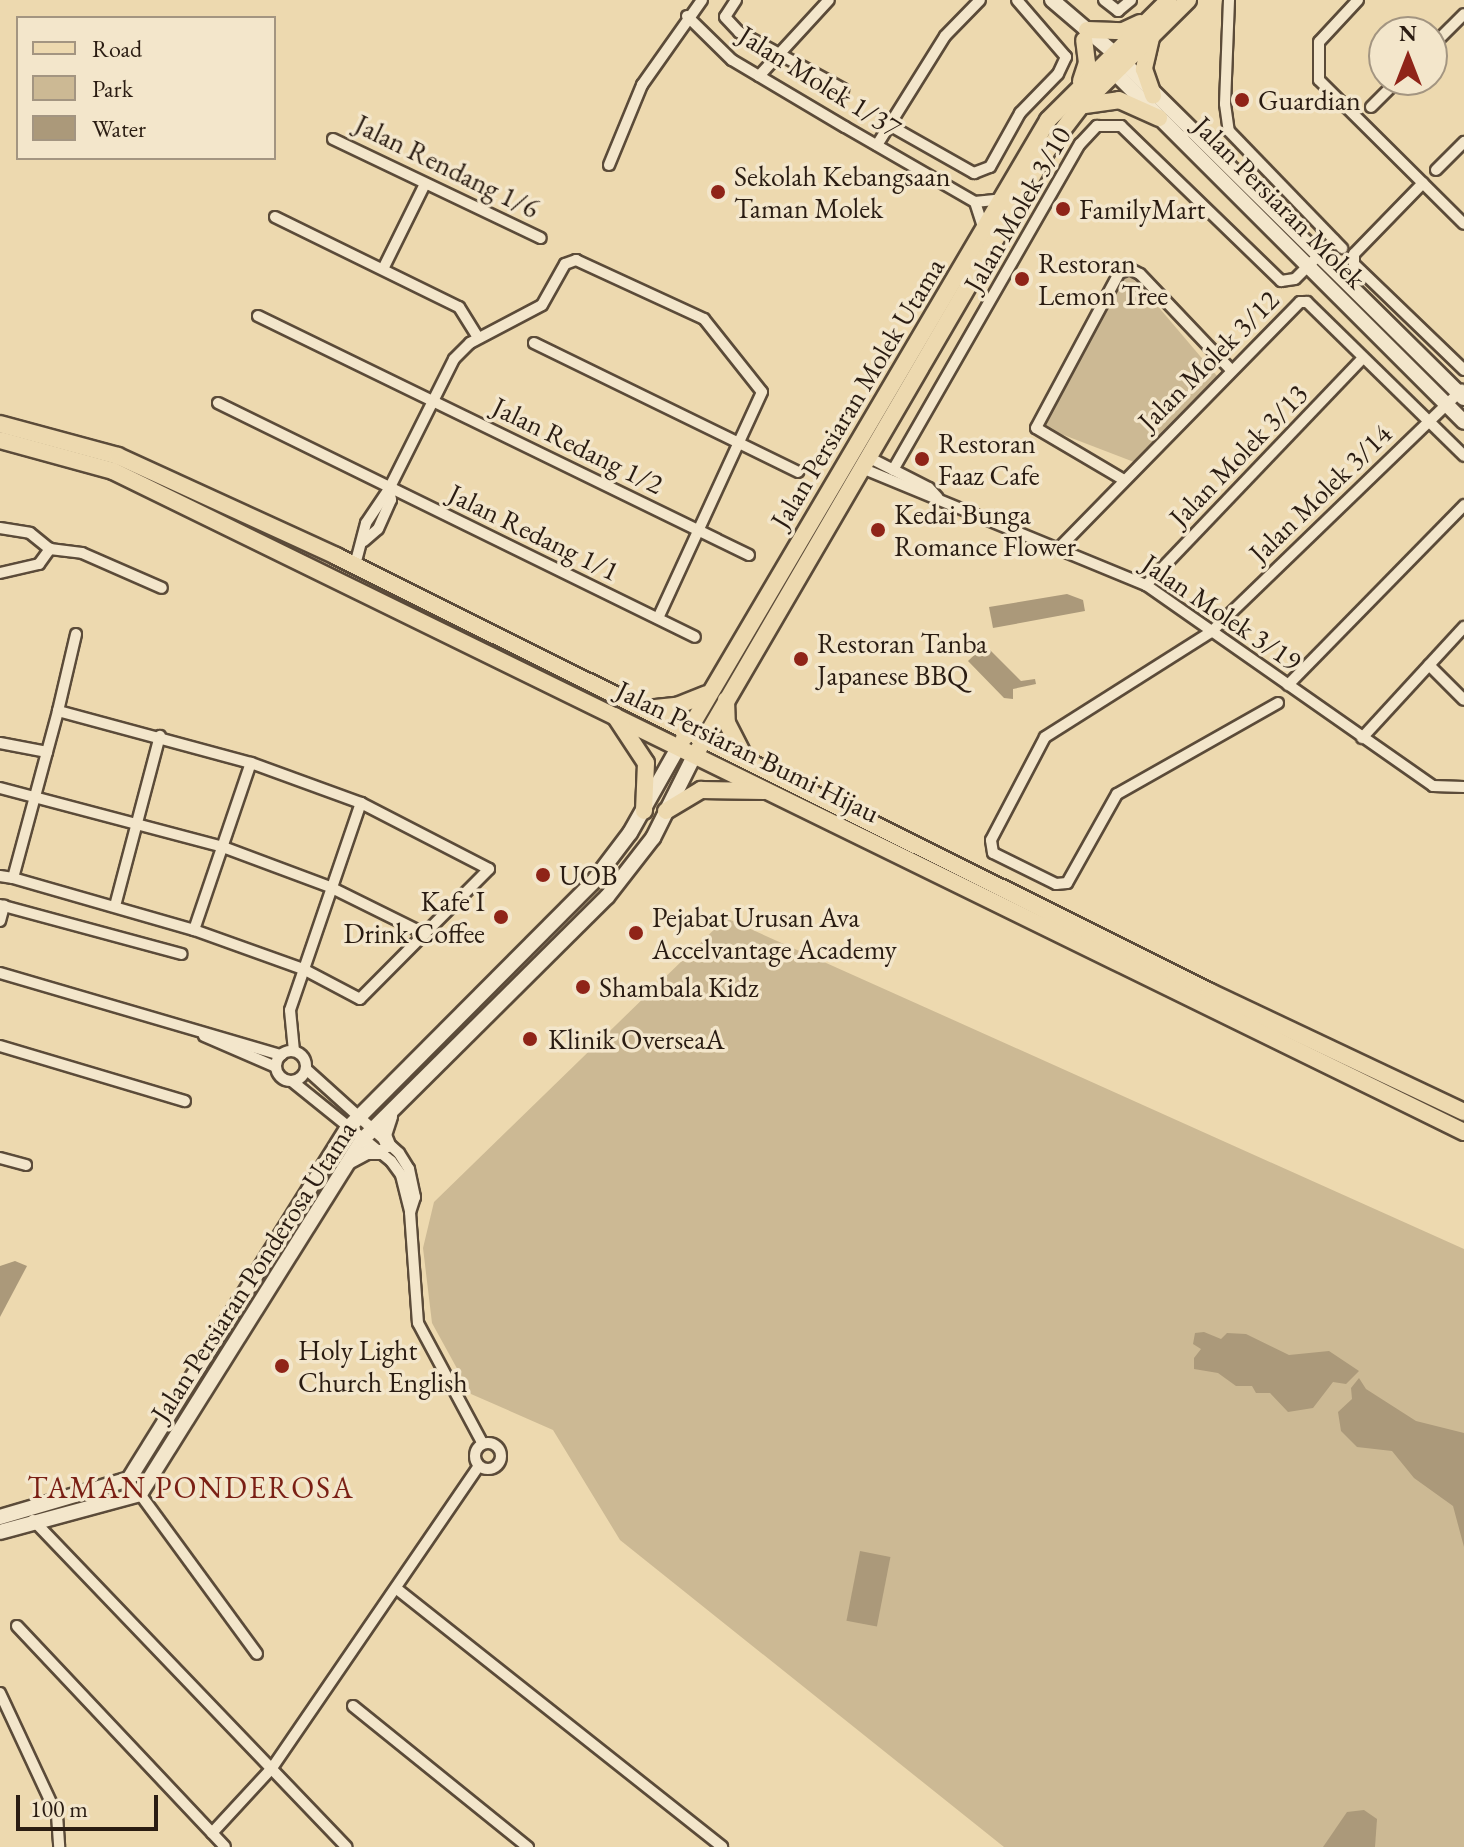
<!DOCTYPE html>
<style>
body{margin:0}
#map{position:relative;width:1464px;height:1847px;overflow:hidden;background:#edd9af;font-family:"EB Garamond",serif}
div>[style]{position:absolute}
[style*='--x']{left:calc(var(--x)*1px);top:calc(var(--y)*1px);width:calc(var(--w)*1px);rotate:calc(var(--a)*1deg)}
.green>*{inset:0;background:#ccb994}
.water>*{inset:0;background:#ab997a;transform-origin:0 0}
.roads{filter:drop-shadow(2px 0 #5b4b39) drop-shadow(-2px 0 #5b4b39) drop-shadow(0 2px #5b4b39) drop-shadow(0 -2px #5b4b39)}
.minor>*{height:10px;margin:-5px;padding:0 5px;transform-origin:5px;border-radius:5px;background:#f3e6cb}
.minor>.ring{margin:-5px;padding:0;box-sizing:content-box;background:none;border:10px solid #f3e6cb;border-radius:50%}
.tertiary>*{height:14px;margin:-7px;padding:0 7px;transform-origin:7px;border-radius:7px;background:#f3e6cb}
.secondary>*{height:14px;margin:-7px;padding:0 7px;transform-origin:7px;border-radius:7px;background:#f3e6cb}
.primary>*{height:16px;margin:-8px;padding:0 8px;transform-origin:8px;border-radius:8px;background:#edd9af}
.dots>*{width:22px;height:22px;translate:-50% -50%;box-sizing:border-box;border:4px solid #f3e6cb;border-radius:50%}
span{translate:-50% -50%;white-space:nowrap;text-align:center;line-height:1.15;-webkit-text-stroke:7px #f3e6cb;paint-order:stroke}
.street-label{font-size:28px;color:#2a1c12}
.poi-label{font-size:28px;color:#2a1c12}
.left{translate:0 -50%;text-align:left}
.right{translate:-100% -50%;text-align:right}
.neighbourhood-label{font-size:30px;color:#7a1f14;letter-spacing:2px}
.legend{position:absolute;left:16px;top:16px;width:260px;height:144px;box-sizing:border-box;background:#f3e6cb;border:2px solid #a39581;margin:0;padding:10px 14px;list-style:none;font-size:24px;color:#2a1c12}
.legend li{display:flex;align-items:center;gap:16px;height:40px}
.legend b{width:40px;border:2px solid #a39581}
.north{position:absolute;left:1368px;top:16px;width:80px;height:80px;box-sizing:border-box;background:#f3e6cb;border:2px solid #a39581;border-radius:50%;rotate:0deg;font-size:22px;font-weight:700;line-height:32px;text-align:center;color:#2a1c12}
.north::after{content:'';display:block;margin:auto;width:28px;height:36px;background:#8f2418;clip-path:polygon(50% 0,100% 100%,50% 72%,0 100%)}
.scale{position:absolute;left:16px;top:1795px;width:142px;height:36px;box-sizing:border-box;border:4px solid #2a1c12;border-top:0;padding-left:10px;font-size:24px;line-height:28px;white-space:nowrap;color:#2a1c12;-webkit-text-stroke:6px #f3e6cb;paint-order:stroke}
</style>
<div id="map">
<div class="green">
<i style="clip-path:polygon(1133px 277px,1217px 376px,1134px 462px,1048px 429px,1043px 421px,1122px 279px)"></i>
<i style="clip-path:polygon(726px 918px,1464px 1249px,1464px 1847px,1004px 1847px,620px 1540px,553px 1430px,471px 1394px,432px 1323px,423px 1248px,434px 1202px)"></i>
</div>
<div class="water">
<i style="clip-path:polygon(1067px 594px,1083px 600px,1085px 611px,993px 628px,989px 607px)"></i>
<i style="clip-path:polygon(985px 645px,1021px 681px,1035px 679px,1036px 684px,1013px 689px,1013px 699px,1004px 698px,968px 661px)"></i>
<i style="clip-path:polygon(15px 1261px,27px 1266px,0 1317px,0 1266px)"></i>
<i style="clip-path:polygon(1204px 1332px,1221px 1339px,1227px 1333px,1246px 1334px,1289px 1355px,1329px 1351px,1359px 1371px,1346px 1384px,1333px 1382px,1313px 1408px,1288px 1412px,1270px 1393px,1256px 1393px,1252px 1386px,1236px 1386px,1218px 1373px,1194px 1369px,1194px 1358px,1201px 1349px,1193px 1344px,1195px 1333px)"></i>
<i style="clip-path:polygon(1359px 1378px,1366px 1389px,1416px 1421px,1464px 1433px,1464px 1547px,1453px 1506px,1414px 1478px,1392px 1451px,1357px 1447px,1341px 1431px,1338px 1412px,1352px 1399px,1351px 1388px)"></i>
<i style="left:860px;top:1551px;width:31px;height:71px;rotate:11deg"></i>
<i style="clip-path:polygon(1364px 1810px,1377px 1819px,1375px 1847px,1323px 1847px,1347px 1812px)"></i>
</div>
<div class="roads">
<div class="minor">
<i style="--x:736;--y:0;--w:20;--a:123"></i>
<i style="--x:725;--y:17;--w:21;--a:47"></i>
<i style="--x:739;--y:32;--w:119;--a:28.7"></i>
<i style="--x:1104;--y:0;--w:18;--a:38"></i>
<i style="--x:1118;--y:11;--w:17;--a:-40"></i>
<i style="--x:1229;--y:0;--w:104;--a:92.2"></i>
<i style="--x:1225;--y:104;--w:27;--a:82"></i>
<i style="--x:1229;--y:131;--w:163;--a:46"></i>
<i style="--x:1358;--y:0;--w:57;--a:132.9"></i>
<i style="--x:1319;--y:42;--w:38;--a:90"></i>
<i style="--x:1319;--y:80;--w:204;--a:44.8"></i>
<i style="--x:687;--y:16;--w:63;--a:44.4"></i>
<i style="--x:732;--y:60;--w:131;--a:30.7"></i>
<i style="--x:845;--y:127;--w:150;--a:30"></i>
<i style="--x:975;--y:202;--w:27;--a:-6"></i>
<i style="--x:1432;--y:46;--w:45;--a:-45"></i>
<i style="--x:759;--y:76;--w:103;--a:-47.4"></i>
<i style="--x:1371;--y:107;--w:38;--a:-45"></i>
<i style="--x:889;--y:125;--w:98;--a:29.5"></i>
<i style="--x:974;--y:173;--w:17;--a:-21"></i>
<i style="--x:990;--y:167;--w:62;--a:-60.9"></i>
<i style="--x:1020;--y:113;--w:54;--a:-45.7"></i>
<i style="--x:1058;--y:74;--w:19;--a:-65"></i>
<i style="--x:1066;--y:57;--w:75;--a:-130.7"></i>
<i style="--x:333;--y:139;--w:230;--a:25.5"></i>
<i style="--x:877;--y:145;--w:128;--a:-58"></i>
<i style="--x:945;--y:36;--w:50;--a:-45.8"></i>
<i style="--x:609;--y:165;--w:87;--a:-67.6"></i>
<i style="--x:642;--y:85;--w:104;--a:-54.8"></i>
<i style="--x:1436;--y:170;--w:40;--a:-45"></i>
<i style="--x:1423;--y:183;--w:99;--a:134.2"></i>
<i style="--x:1354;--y:254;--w:10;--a:90"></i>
<i style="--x:1354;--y:264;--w:153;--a:43.9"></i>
<i style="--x:975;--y:202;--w:29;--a:72"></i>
<i style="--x:275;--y:217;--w:205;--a:26.1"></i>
<i style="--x:459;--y:307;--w:36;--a:58"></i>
<i style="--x:383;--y:269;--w:95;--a:-63.7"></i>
<i style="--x:258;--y:316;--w:546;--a:25.96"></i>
<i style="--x:534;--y:343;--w:294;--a:26"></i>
<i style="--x:218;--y:403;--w:531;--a:26.13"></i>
<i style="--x:870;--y:458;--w:66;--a:27"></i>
<i style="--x:929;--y:488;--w:13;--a:48"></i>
<i style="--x:864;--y:469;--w:305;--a:22.4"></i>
<i style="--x:1146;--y:585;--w:350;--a:35"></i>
<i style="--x:1433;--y:786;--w:31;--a:2"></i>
<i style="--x:893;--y:470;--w:376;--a:-60.2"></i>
<i style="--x:1080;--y:144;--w:25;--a:-47"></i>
<i style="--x:1097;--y:126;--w:24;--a:0"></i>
<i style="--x:1121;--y:126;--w:223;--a:44.1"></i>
<i style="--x:1281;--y:281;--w:14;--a:-8"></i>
<i style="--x:1295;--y:279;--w:55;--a:-45"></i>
<i style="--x:1124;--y:480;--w:102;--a:-149.4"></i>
<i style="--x:1036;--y:428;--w:176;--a:-61.8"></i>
<i style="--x:1119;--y:273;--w:12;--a:-20"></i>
<i style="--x:1130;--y:269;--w:11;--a:27"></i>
<i style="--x:1140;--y:274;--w:132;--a:46.5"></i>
<i style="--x:0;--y:528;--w:30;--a:9"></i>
<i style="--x:30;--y:533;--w:26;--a:39"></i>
<i style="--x:364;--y:541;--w:18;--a:-41"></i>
<i style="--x:378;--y:529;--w:32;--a:-66"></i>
<i style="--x:391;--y:500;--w:11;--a:-100"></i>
<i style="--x:1060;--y:547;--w:343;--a:-45.6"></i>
<i style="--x:1300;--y:302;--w:7;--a:0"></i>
<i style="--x:1307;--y:302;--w:220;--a:44.4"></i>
<i style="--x:50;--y:549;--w:32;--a:7"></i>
<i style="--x:82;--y:553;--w:87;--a:23.6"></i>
<i style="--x:355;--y:565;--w:43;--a:-75.3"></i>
<i style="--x:366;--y:523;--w:41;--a:-55.9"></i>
<i style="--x:389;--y:489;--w:145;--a:-63.4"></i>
<i style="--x:454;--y:359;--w:23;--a:-45"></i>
<i style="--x:470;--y:343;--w:81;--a:-27.8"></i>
<i style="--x:542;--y:305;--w:47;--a:-60.7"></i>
<i style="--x:565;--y:264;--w:12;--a:-20"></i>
<i style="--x:576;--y:260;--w:141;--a:24.7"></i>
<i style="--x:704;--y:319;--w:93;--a:51.5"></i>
<i style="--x:762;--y:392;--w:249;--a:114.7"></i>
<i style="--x:0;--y:573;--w:40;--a:-13"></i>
<i style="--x:39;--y:564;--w:19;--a:-54"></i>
<i style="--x:1146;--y:585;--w:314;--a:-46.3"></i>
<i style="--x:1429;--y:665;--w:49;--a:45"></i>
<i style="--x:1288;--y:685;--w:252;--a:-45.6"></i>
<i style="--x:1278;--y:703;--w:185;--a:150.5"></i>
<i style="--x:1117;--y:794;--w:102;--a:119.3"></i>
<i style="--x:1067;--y:883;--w:11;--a:175"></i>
<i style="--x:1056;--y:884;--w:70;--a:-153.8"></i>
<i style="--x:993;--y:853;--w:13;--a:-99"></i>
<i style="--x:991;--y:840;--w:116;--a:-62.3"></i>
<i style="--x:1045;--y:737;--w:196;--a:-32.3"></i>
<i style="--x:1211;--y:632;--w:349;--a:-44"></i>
<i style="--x:58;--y:711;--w:200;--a:15.1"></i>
<i style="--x:251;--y:763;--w:117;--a:20"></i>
<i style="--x:361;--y:803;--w:144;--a:27.3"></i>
<i style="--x:489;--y:869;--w:183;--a:134.8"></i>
<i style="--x:360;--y:999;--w:64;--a:-152.2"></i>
<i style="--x:303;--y:969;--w:116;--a:-160.3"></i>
<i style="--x:194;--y:930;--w:188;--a:-164"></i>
<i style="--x:13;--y:878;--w:173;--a:-74.9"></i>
<i style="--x:58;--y:711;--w:79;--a:-76.8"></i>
<i style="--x:1362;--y:738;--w:151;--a:-47.4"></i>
<i style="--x:0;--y:743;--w:48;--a:10.8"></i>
<i style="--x:0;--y:788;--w:231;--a:14.8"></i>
<i style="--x:223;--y:847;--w:114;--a:20.5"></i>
<i style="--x:330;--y:887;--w:106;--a:26.3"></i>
<i style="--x:0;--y:876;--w:13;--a:9"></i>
<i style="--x:0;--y:905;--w:188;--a:15.1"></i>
<i style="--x:115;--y:906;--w:176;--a:-75.2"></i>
<i style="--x:0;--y:921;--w:16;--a:-75"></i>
<i style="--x:194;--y:930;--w:176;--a:-71.2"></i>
<i style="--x:0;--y:973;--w:293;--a:16.3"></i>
<i style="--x:204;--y:1036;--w:78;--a:23.3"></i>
<i style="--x:0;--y:1046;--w:193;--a:16.6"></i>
<i class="ring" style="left:276px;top:1051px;width:20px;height:20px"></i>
<i style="--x:294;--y:1051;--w:41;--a:-95.6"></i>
<i style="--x:290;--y:1010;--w:219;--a:-71.1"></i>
<i style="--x:306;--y:1069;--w:125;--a:42.1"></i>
<i style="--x:399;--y:1153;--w:19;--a:58"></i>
<i style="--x:409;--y:1169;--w:29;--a:78"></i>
<i style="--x:415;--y:1197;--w:16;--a:108"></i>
<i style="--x:410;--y:1212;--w:111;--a:85.9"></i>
<i style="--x:418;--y:1323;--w:137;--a:61.8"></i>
<i style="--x:293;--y:1082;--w:126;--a:38.9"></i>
<i style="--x:391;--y:1161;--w:17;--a:54"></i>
<i style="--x:401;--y:1175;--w:38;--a:76"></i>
<i style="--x:0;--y:1158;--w:27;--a:15"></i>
<i class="ring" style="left:475px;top:1443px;width:16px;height:16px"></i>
<i style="--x:140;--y:1494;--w:198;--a:53.8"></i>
<i style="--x:33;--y:1520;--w:453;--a:46.2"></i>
<i style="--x:397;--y:1589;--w:415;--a:38.4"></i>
<i style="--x:17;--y:1626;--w:303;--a:46.7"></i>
<i style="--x:0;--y:1693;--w:135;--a:65"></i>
<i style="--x:57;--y:1815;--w:32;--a:86"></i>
<i style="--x:353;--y:1706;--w:225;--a:38.9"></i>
<i style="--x:212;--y:1833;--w:88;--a:-47.3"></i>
<i style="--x:272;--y:1768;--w:366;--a:-55.6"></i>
</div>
<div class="tertiary">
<i style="--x:1052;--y:0;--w:82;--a:40.5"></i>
</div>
<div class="secondary">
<i style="--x:1117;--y:56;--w:487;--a:44.6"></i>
<i style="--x:1108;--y:66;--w:503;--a:45"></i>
<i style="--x:388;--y:1145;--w:11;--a:-112"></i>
<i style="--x:384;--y:1135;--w:20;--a:-72"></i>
<i style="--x:350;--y:1161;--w:19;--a:-28"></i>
<i style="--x:367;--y:1152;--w:14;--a:0"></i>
<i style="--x:0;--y:1517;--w:134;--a:-16.4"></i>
<i style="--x:129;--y:1479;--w:412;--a:-58.1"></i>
<i style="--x:347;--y:1129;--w:347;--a:-45.1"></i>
<i style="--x:592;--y:883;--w:63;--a:-52.8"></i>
<i style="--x:630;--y:833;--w:100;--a:-60.6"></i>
<i style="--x:0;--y:1532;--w:145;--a:-15.2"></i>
<i style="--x:140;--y:1494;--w:418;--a:-57.9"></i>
<i style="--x:362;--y:1140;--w:345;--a:-44.8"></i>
<i style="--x:607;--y:897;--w:75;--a:-52.1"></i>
<i style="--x:653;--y:838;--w:94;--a:-63.4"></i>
</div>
<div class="primary">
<i style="--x:1087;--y:30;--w:36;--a:2"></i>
<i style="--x:1123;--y:31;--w:19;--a:-25"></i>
<i style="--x:1151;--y:38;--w:32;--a:103"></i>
<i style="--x:1144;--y:69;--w:28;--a:71"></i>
<i style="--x:1081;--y:81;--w:19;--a:-72"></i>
<i style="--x:1087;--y:63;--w:23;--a:-97"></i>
<i style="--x:1085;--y:105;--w:34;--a:-8"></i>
<i style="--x:1119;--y:100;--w:44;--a:24.2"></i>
<i style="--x:0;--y:424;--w:122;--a:15.2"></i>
<i style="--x:118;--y:456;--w:240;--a:24.6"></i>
<i style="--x:336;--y:556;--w:977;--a:26.51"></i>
<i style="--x:1210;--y:992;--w:281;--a:25.3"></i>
<i style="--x:0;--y:440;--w:117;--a:15.3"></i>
<i style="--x:113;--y:471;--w:1504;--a:26.07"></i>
<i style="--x:726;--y:700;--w:23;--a:88"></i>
<i style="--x:727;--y:723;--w:42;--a:62.8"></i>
<i style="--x:646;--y:709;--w:31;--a:-6"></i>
<i style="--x:677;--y:706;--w:31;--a:-22"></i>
<i style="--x:615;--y:716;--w:56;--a:56.6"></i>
<i style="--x:646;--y:763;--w:48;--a:92.4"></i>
<i style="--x:684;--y:738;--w:717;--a:-59.5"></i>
<i style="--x:1048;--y:120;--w:170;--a:-44.8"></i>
<i style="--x:698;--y:750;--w:695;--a:-59.79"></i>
<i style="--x:1048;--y:149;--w:53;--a:-52.7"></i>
<i style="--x:1080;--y:107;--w:152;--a:-44.7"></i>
<i style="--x:666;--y:811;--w:41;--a:-31"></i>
<i style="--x:701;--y:790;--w:63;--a:0.9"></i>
</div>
</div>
<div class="dots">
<i style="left:1242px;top:100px;background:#8f2418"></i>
<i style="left:718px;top:192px;background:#8f2418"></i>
<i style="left:1063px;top:209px;background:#8f2418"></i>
<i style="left:1022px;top:279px;background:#8f2418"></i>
<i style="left:922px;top:459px;background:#8f2418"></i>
<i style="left:878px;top:530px;background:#8f2418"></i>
<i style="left:801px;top:659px;background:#8f2418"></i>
<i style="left:543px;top:875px;background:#8f2418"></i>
<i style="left:501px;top:917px;background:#8f2418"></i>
<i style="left:636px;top:933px;background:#8f2418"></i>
<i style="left:583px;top:987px;background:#8f2418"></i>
<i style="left:530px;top:1039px;background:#8f2418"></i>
<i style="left:282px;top:1366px;background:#8f2418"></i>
</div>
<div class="street-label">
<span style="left:820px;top:81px;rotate:32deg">Jalan Molek 1/37</span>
<span style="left:447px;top:166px;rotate:26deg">Jalan Rendang 1/6</span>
<span style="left:1280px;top:202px;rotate:45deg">Jalan Persiaran Molek</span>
<span style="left:1017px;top:209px;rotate:-60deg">Jalan Molek 3/10</span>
<span style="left:1208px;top:360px;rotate:-45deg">Jalan Molek 3/12</span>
<span style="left:857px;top:393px;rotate:-59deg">Jalan Persiaran Molek Utama</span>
<span style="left:578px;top:445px;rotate:26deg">Jalan Redang 1/2</span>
<span style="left:1238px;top:455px;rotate:-46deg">Jalan Molek 3/13</span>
<span style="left:1320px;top:493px;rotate:-44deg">Jalan Molek 3/14</span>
<span style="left:534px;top:532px;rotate:26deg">Jalan Redang 1/1</span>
<span style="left:1222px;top:612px;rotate:34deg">Jalan Molek 3/19</span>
<span style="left:748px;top:751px;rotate:26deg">Jalan Persiaran Bumi Hijau</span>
<span style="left:253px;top:1271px;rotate:-57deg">Jalan Persiaran Ponderosa Utama</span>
</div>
<div class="poi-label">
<span class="left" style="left:1258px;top:100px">Guardian</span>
<span class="left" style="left:734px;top:192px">Sekolah Kebangsaan<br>Taman Molek</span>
<span class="left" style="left:1079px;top:209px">FamilyMart</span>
<span class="left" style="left:1038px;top:279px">Restoran<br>Lemon Tree</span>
<span class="left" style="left:938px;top:459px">Restoran<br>Faaz Cafe</span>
<span class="left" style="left:894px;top:530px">Kedai Bunga<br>Romance Flower</span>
<span class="left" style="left:817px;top:659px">Restoran Tanba<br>Japanese BBQ</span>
<span class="left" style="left:559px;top:875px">UOB</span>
<span class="right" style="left:485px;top:917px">Kafe I<br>Drink Coffee</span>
<span class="left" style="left:652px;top:933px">Pejabat Urusan Ava<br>Accelvantage Academy</span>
<span class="left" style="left:599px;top:987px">Shambala Kidz</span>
<span class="left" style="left:548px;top:1039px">Klinik OverseaA</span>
<span class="left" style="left:298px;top:1366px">Holy Light<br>Church English</span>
</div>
<div class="neighbourhood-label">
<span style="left:191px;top:1488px">TAMAN PONDEROSA</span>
</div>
<ul class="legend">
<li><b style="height:10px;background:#edd9af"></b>Road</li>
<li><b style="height:22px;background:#ccb994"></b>Park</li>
<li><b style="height:22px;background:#ab997a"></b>Water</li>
</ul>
<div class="north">N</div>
<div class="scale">100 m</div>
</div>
